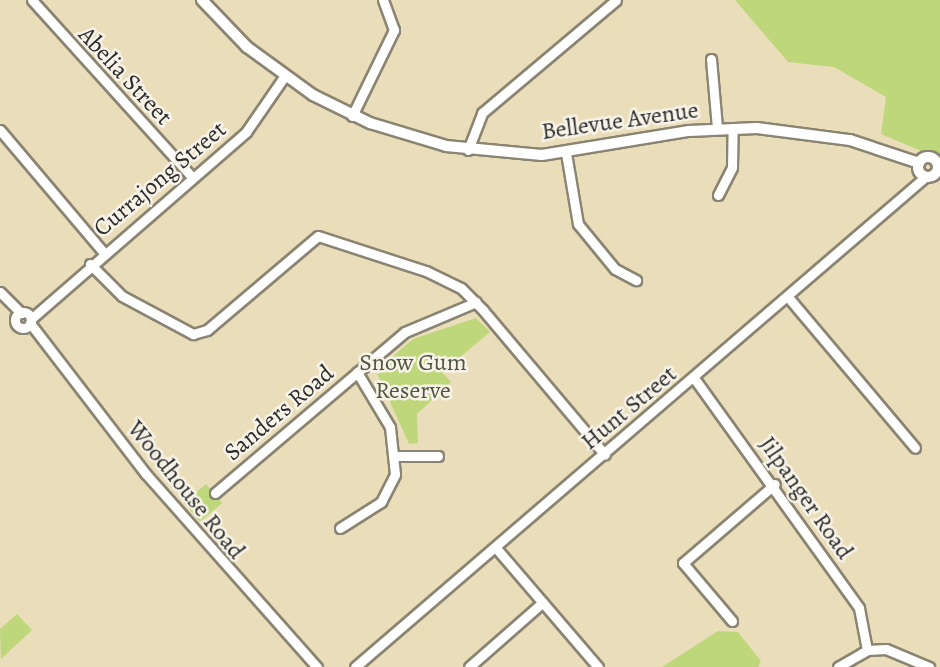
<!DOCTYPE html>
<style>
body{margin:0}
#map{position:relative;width:940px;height:667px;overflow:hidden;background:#eadeba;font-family:Alegreya,serif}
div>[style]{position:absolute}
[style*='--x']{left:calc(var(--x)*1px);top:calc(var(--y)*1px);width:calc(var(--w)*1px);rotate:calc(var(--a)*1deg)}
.green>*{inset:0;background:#bed77b;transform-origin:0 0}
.roads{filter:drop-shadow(2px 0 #8a8472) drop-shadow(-2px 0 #8a8472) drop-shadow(0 2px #8a8472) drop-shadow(0 -2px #8a8472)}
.minor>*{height:9px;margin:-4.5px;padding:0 4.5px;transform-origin:4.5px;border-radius:4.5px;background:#fff}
.minor>.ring{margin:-4.5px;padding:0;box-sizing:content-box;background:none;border:9px solid #fff;border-radius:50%}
.tertiary>*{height:10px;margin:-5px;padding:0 5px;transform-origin:5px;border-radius:5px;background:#fff}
.tertiary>.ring{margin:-5px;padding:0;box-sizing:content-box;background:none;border:10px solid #fff;border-radius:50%}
span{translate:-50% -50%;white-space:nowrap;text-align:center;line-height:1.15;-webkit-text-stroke:5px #f7f3e8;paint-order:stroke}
.street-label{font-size:24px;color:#2b2b2b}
.park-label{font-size:24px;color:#50563f}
</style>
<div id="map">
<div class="green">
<i style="clip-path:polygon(735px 0,940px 0,940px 159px,881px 134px,886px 97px,834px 67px,788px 62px)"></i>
<i style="clip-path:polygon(476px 318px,490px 332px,442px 372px,451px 382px,417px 414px,418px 443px,409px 444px,376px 371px,413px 339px)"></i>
<i style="left:206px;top:484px;width:25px;height:29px;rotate:50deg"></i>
<i style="clip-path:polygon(17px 614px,32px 630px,1px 659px,0 629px)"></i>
<i style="clip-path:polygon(718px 631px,738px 632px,761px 661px,758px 667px,662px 667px)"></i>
</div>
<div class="roads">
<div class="minor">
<i style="--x:32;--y:0;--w:239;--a:47.9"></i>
<i style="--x:711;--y:59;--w:69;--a:85"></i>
<i style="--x:352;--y:116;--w:96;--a:-64"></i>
<i style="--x:394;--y:30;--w:32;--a:-110"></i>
<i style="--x:0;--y:130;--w:160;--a:49.8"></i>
<i style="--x:468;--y:150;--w:40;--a:-69"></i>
<i style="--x:482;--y:113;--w:175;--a:-40.1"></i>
<i style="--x:566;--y:153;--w:72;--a:80.4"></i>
<i style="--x:578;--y:224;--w:58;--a:50.6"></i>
<i style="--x:615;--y:269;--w:24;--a:28"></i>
<i style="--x:718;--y:195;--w:31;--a:-63"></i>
<i style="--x:732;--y:167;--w:39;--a:-89"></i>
<i style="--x:90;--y:264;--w:45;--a:45"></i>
<i style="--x:122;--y:296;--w:81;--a:28.2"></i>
<i style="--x:193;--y:334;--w:15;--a:-16"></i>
<i style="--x:207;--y:330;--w:145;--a:-40.3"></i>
<i style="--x:318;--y:236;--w:114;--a:18"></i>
<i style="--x:426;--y:271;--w:39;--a:26"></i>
<i style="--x:461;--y:288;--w:31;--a:45"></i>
<i style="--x:483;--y:310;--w:189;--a:49.9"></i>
<i style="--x:0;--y:292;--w:30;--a:45"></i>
<i style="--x:788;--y:297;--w:197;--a:49.9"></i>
<i class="ring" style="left:15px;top:312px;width:7px;height:7px"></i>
<i style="--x:31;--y:319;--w:285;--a:-41"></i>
<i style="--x:246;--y:132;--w:67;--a:-55.4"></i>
<i style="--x:30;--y:323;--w:190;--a:52.5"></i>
<i style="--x:146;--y:474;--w:258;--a:48.5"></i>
<i style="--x:694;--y:378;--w:283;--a:54.3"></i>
<i style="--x:859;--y:608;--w:43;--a:79.2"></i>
<i style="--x:395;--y:456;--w:43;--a:0"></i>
<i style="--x:215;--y:493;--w:249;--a:-40.3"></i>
<i style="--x:405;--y:332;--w:77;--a:-22.9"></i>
<i style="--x:340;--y:528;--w:49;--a:-32.4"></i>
<i style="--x:381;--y:502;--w:31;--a:-63"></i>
<i style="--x:395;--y:474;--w:47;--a:-96.1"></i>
<i style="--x:390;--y:427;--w:64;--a:-121"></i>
<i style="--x:496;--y:548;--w:157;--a:49.4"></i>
<i style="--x:732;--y:621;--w:76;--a:-130.2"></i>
<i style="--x:683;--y:563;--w:121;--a:-40.7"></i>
<i style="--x:355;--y:667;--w:752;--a:-40.68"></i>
<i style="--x:469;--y:667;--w:98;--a:-41.3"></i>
<i style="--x:838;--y:667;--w:34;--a:-30"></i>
<i style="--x:867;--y:650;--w:19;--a:-3"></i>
<i style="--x:886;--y:649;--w:47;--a:22.7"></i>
</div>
<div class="tertiary">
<i style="--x:202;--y:0;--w:65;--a:46.2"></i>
<i style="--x:247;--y:47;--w:82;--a:36"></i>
<i style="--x:313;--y:95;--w:64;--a:26.2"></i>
<i style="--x:370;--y:123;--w:79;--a:16.8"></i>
<i style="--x:446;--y:146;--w:96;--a:5.4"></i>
<i style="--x:542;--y:155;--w:149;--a:-9.3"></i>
<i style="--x:689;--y:131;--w:68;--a:-2.5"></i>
<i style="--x:757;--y:128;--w:94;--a:7.4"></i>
<i style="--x:850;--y:140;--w:73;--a:18.4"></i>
<i class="ring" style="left:918px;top:157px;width:10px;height:10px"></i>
</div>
</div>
<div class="street-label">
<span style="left:125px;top:76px;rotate:47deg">Abelia Street</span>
<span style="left:620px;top:121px;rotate:-8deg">Bellevue Avenue</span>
<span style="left:160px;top:179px;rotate:-40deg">Currajong Street</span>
<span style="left:629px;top:408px;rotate:-40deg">Hunt Street</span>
<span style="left:279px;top:413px;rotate:-40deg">Sanders Road</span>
<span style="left:186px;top:490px;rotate:51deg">Woodhouse Road</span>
<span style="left:806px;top:498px;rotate:55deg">Jilpanger Road</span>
</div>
<div class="park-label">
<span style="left:413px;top:377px">Snow Gum<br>Reserve</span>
</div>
</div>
